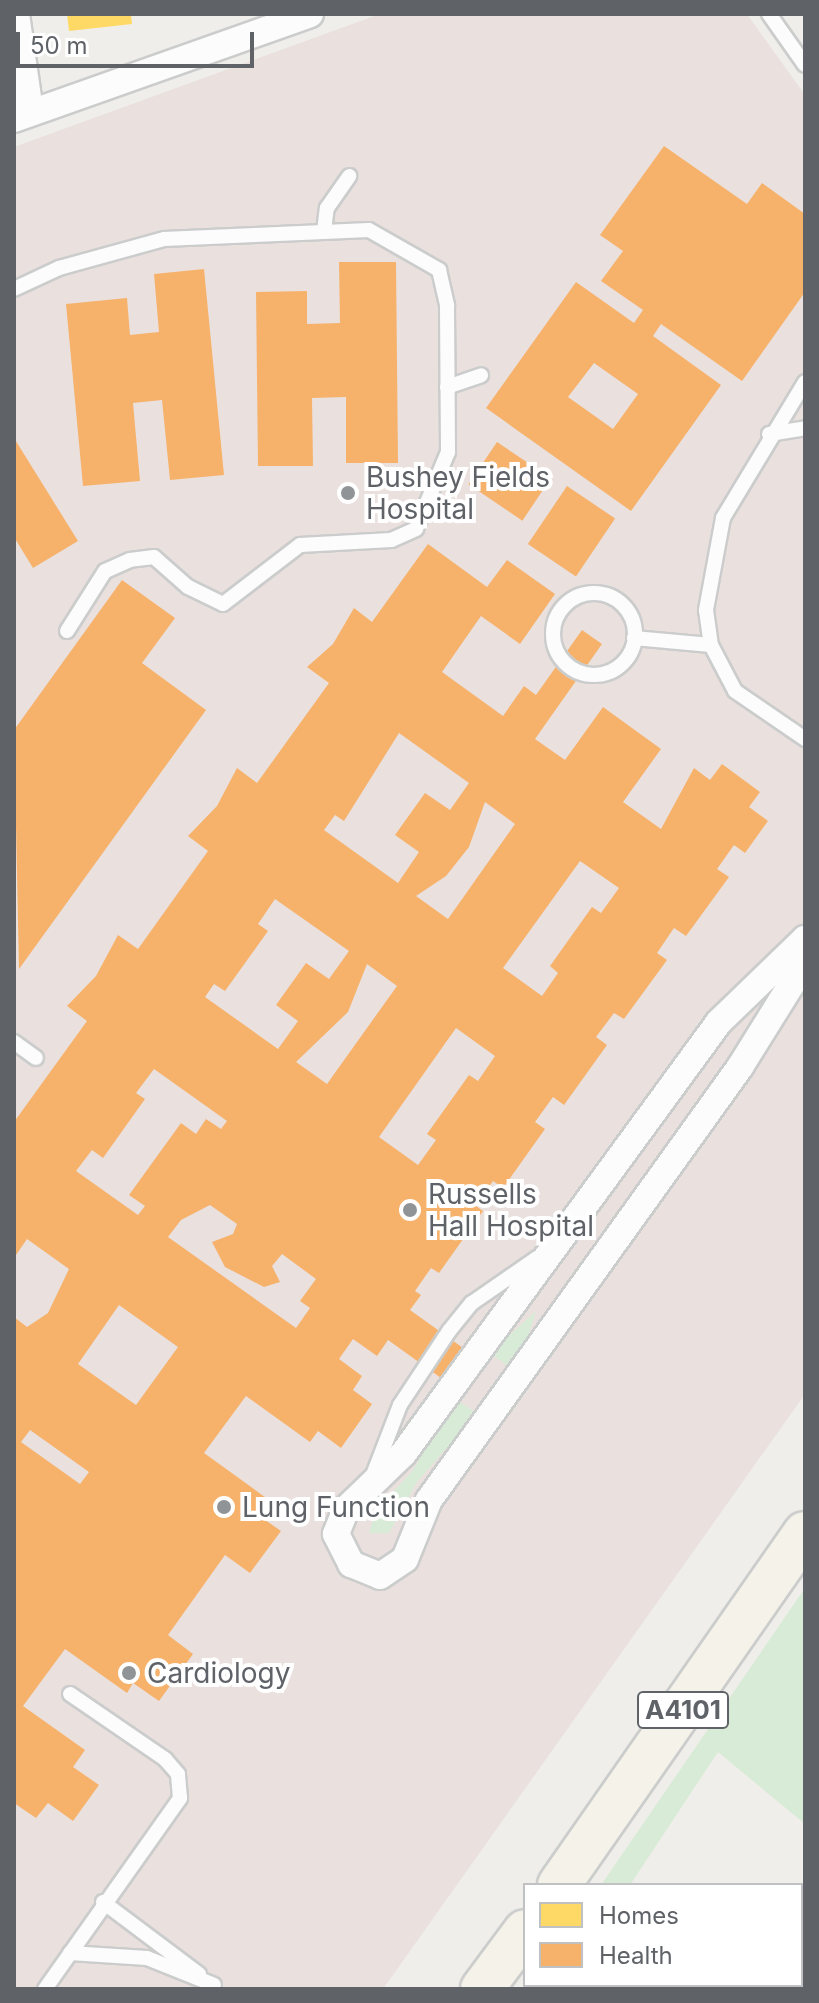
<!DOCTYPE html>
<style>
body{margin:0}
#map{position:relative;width:819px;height:2003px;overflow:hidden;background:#efeeea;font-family:Inter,sans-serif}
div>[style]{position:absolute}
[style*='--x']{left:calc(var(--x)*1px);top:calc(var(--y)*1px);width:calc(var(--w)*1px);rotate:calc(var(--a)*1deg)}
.medical>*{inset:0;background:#eae0de}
.green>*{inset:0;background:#d8ebd6}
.homes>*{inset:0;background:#ffd966}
.health>*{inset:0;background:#f6b26b;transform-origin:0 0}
.roads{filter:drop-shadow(2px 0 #cbcccc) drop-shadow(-2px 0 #cbcccc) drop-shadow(0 2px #cbcccc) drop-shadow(0 -2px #cbcccc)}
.lane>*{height:14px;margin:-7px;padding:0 7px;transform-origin:7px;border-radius:7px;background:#fdfcfc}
.lane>.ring{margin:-7px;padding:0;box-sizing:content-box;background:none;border:14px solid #fdfcfc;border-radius:50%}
.street>*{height:26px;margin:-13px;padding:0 13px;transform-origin:13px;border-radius:13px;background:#fdfcfc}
.primary>*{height:42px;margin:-21px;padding:0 21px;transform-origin:21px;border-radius:21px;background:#f4f2e9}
.dots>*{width:22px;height:22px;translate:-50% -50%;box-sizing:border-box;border:4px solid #fff;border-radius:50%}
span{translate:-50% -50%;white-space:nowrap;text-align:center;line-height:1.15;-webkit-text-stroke:8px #fff;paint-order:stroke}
.shield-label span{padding:2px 6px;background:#fff;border:2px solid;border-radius:6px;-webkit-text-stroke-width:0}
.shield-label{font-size:26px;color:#5f6368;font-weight:700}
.poi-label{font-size:28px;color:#5f6368}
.left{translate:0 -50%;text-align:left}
.frame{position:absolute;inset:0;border:16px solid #5f6368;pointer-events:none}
.legend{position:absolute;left:523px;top:1883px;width:280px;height:104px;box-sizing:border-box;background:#fff;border:2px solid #bfc1c3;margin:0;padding:10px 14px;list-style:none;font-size:24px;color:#5f6368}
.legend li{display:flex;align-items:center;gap:16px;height:40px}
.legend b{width:40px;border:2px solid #bfc1c3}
.scale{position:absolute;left:16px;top:32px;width:238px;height:36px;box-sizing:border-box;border:4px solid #5f6368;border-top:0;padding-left:10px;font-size:24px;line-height:28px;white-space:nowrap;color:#5f6368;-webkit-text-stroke:6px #fff;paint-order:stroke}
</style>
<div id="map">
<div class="medical">
<i style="clip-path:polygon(380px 14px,747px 14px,805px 95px,805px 1394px,383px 1989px,14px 1989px,14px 147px)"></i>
</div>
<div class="green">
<i style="clip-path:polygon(536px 1311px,527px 1340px,512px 1369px,490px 1353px)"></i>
<i style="clip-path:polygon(455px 1399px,477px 1413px,417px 1482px,389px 1533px,369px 1533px,376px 1511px,413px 1470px)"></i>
<i style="clip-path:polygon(805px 1588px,805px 1824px,718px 1752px,630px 1885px,601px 1885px)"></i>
</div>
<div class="homes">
<i style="clip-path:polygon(67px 14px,131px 14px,132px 24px,69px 31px)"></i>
</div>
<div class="health">
<i style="clip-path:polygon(evenodd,664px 146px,747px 204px,762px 183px,805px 214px,805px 292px,742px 381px,661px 324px,653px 336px,721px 385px,631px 511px,486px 408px,576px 282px,634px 323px,643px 310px,601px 281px,623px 251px,600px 235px,664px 146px,594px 363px,638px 394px,613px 429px,568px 397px,594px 363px)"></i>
<i style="clip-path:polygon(339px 262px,396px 262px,398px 463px,346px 463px,346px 397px,312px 398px,313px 466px,258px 466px,256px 292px,307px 291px,307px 324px,340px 323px)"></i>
<i style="clip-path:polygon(204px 269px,224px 475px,170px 480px,162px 400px,133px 403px,140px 481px,83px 486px,66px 304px,127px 298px,130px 335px,159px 332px,154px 274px)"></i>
<i style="clip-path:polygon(14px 438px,78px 541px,33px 568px,14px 537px)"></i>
<i style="left:497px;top:442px;width:65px;height:51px;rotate:34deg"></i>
<i style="left:567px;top:486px;width:58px;height:70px;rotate:34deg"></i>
<i style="clip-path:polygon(evenodd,428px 544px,487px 587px,507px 560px,555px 594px,520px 644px,481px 616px,442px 672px,503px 716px,524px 686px,536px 695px,582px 630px,602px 644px,535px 739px,565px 760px,603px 707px,661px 749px,623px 802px,661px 829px,694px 768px,710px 780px,722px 764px,760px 792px,749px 807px,768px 821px,745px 853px,734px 845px,717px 869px,729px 877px,686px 936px,674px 928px,657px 953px,667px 960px,624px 1019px,614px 1013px,596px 1037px,607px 1045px,564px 1105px,553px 1097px,535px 1122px,545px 1129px,503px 1188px,493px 1181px,476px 1206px,483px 1211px,439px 1273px,431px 1268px,415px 1291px,421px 1295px,410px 1310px,484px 1363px,462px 1393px,388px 1340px,377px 1356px,353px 1339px,339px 1359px,362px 1376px,353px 1390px,372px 1404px,341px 1448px,318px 1431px,310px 1442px,246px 1396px,204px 1453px,269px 1500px,258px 1515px,281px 1531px,250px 1573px,225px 1555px,168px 1635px,193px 1654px,159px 1701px,133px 1683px,127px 1693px,65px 1649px,23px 1706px,85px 1750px,73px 1767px,99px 1785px,73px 1821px,48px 1803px,36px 1818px,14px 1803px,14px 1317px,27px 1327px,48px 1313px,69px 1269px,27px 1239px,14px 1258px,14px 1122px,87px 1021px,67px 1006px,96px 976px,118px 935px,138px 949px,208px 851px,188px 836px,217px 806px,237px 768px,257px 783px,329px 683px,307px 667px,333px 644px,354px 608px,372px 622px,428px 544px,399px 733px,469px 783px,450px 810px,425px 793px,395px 835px,419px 852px,398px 883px,324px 830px,335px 815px,344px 821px,399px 733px,428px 544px,485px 802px,515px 824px,448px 919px,416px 896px,446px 876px,469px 847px,485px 802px,428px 544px,580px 861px,619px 888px,601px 913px,592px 907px,550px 966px,558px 973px,542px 996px,503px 968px,580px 861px,428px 544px,275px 899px,349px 951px,329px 979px,306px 963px,276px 1005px,298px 1021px,278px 1049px,205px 997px,214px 984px,225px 991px,268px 931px,258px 924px,275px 899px,428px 544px,367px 964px,397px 986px,327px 1084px,296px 1062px,348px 1012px,367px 964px,428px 544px,456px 1028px,495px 1056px,478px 1081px,469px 1075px,427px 1134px,436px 1140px,418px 1165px,379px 1137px,456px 1028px,428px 544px,154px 1069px,227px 1121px,221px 1129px,206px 1119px,196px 1134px,181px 1123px,129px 1195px,145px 1206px,138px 1215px,76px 1171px,92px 1150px,103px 1158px,145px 1099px,136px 1093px,154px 1069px,428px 544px,210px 1205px,237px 1224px,233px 1234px,212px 1242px,225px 1267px,264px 1287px,280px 1282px,272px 1266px,282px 1254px,316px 1279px,300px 1301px,310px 1308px,296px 1328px,168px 1237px,181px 1220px,210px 1205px,428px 544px,119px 1305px,178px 1347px,136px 1405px,78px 1364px,119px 1305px,428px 544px,30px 1430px,89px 1472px,80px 1484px,21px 1442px,30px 1430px)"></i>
<i style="clip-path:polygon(122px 580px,175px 618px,142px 663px,206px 710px,19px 969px,14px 730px)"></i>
</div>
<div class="roads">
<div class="lane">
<i style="--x:769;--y:14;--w:62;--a:54.8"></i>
<i style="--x:324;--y:231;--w:23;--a:-83"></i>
<i style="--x:327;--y:208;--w:39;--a:-55"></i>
<i style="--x:14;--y:289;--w:50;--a:-25"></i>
<i style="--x:59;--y:268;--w:109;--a:-15.4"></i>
<i style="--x:164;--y:239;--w:205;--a:-2.5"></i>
<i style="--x:369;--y:230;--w:81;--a:29.7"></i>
<i style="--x:439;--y:270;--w:37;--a:77"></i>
<i style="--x:447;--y:306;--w:146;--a:89.6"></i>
<i style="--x:448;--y:452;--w:83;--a:112.6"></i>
<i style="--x:416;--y:529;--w:27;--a:156"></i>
<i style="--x:391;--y:540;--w:91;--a:176.9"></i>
<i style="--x:300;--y:545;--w:97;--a:142.5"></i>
<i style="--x:223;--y:604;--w:39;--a:-154"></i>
<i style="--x:188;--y:587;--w:45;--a:-138.6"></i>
<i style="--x:154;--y:557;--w:24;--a:173"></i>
<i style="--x:130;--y:560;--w:27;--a:156"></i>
<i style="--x:105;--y:571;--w:71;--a:122.3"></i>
<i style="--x:805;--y:382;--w:159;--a:121.1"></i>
<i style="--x:723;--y:518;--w:94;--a:100.5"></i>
<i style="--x:706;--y:610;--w:35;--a:82"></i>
<i style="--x:711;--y:645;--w:52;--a:62.4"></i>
<i style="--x:735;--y:691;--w:85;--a:34.4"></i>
<i style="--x:447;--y:387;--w:36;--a:-19"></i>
<i style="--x:769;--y:434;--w:36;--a:-9"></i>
<i class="ring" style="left:553px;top:593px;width:68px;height:68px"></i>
<i style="--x:634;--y:638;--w:77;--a:5.2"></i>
<i style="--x:14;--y:1042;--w:27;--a:36"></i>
<i style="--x:373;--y:1475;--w:75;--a:-68.9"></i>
<i style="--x:400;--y:1405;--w:89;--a:-56.5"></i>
<i style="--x:449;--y:1331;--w:36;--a:-51"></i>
<i style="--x:472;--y:1303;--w:79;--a:-34.7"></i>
<i style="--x:103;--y:1902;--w:120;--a:36.9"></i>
<i style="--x:70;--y:1953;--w:77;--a:3.7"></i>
<i style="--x:147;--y:1958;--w:72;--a:21.9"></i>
<i style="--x:45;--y:1989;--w:234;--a:-54.7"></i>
<i style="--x:180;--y:1798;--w:24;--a:-95"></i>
<i style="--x:178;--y:1774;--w:20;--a:-131"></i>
<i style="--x:165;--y:1759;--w:115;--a:-145.6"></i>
</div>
<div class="street">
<i style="--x:16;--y:14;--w:98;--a:81.8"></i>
<i style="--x:14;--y:119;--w:314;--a:-19.5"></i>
<i style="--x:805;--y:939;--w:120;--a:136"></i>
<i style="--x:719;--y:1022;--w:535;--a:126.18"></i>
<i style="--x:403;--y:1454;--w:79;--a:136"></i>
<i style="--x:346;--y:1509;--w:27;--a:112"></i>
<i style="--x:336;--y:1534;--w:34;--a:63"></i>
<i style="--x:351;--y:1564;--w:31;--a:22"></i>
<i style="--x:380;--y:1576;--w:30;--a:-34"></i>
<i style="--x:405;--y:1559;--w:64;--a:-67.9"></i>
<i style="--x:429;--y:1500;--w:533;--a:-54.31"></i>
<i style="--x:740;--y:1067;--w:97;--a:-58.1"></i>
<i style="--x:791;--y:985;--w:48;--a:-73.1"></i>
</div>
<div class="primary">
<i style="--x:559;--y:1885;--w:429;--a:-55.1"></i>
<i style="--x:482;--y:1989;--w:72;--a:-53.4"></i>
</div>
</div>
<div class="dots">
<i style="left:348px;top:493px;background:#919496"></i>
<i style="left:410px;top:1210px;background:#919496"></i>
<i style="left:224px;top:1507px;background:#919496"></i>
<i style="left:129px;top:1673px;background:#919496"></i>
</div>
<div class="shield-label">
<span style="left:683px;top:1710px">A4101</span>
</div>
<div class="poi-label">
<span class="left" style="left:366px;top:493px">Bushey Fields<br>Hospital</span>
<span class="left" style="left:428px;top:1210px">Russells<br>Hall Hospital</span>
<span class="left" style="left:242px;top:1507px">Lung Function</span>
<span class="left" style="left:147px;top:1673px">Cardiology</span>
</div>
<div class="frame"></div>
<ul class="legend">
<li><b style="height:22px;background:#ffd966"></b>Homes</li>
<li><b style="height:22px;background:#f6b26b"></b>Health</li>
</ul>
<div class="scale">50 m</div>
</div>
